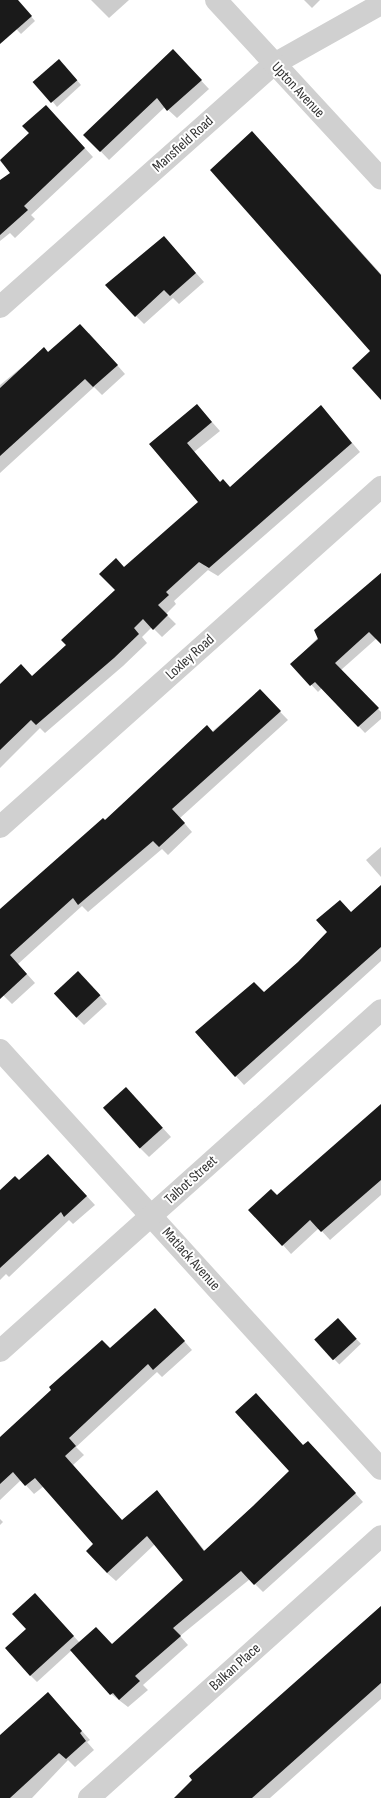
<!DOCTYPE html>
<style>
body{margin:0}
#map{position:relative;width:381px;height:1798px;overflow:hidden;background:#fff;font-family:"Sofia Sans Condensed",sans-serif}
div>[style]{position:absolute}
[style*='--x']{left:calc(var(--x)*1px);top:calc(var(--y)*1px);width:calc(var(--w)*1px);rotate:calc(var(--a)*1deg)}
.shadow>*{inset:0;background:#0003;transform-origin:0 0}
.building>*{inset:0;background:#1a1a1a;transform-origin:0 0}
.minor>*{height:22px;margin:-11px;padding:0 11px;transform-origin:11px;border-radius:11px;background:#d0d0d0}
.tertiary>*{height:22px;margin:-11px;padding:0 11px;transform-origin:11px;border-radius:11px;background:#d0d0d0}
span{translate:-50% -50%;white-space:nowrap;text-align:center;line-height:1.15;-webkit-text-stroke:4px #fff;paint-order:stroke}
.street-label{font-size:15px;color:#333}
</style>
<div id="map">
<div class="shadow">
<i style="clip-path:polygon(8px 0,17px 0,35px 21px,21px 34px,0 12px,0 7px)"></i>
<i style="clip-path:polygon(91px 0,129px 0,109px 18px)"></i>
<i style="clip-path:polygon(304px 0,320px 0,312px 8px)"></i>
<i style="clip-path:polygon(181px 59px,209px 89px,177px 118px,165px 107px,109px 160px,85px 135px)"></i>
<i style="clip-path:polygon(64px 65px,81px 85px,57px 107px,53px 102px)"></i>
<i style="clip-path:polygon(46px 106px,93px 157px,31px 215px,35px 219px,15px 238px,10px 233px,0 241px,0 183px,11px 173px,0 161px,31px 133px)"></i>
<i style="clip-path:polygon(261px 141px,381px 274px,381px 398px,372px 351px)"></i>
<i style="clip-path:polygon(172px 246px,204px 282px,179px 304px,173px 298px,144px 324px,136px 316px)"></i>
<i style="clip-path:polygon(89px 333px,125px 374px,102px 395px,94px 387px,0 473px,0 385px,44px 349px,48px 353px)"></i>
<i style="clip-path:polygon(197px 405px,220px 431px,194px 452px,221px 483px,230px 488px,321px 406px,360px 452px,218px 576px,208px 570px,174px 601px,176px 604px,166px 614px,176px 624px,162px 637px,152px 627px,142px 637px,147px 643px,123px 666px,45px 733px,40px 728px,0 768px,0 685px,32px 677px,68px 646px,116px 590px,124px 568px,199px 502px,150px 444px)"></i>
<i style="clip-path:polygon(381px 573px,381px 643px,377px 638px,341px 670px,381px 712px,381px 719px,365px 733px,322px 688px,318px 692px,292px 664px)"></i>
<i style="clip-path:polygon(260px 691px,288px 720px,180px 818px,192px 832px,168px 855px,162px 849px,88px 912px,82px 906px,18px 964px,35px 983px,12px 1004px,0 992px,0 911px)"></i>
<i style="clip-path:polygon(381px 847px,381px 877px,366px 860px)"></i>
<i style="clip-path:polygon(381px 887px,381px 961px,244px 1085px,196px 1032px,264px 993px)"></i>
<i style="clip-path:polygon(86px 980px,107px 1004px,84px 1025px,75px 1016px)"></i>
<i style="clip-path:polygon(126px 1088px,171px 1137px,149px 1157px,140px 1148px)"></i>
<i style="clip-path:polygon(381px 1105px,381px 1195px,330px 1240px,319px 1228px,291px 1254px,283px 1245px,278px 1197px)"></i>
<i style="clip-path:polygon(57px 1164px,95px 1205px,73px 1224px,69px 1220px,9px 1277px,6px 1274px,0 1280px,0 1191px)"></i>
<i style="clip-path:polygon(163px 1317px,192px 1350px,162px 1377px,157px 1372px,76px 1447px,84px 1455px,73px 1465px,122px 1521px,157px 1491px,205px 1551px,291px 1471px,303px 1446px,316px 1450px,363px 1502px,263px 1592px,250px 1579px,180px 1636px,188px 1645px,143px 1685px,148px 1690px,128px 1707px,111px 1694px,72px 1650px,37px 1682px,30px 1675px,28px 1629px,42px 1602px,80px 1643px,112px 1645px,185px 1580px,155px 1544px,116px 1581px,107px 1573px,95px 1545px,44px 1486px,34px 1494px,21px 1480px,0 1500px,0 1444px,110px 1350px)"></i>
<i style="left:338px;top:1320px;width:33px;height:30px;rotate:46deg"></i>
<i style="clip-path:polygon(0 1519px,3px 1522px,0 1525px)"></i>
<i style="clip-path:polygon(381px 1606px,381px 1699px,270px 1798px,177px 1798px,194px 1780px,190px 1777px)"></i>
<i style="clip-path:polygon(56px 1702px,90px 1740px,87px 1742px,94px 1750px,75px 1767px,68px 1760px,32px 1798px,0 1798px,0 1736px)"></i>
</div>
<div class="building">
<i style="clip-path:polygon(0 0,18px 0,32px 16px,0 44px)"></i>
<i style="clip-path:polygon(173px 49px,202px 80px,167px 111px,157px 98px,100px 152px,83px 135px)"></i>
<i style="left:59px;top:59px;width:28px;height:35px;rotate:49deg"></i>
<i style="clip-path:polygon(46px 105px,85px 148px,24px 206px,28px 210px,0 235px,0 180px,10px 173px,0 160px,29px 133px,22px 126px)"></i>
<i style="clip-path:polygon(252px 131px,381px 275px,381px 400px,352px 368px,370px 351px,210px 170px)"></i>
<i style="clip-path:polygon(164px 236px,196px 273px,170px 296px,164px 290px,135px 317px,105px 285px)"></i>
<i style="clip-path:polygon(80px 324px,118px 365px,93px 387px,85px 379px,0 456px,0 388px,44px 347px,48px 352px)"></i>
<i style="clip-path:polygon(197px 404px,212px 422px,187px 443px,220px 482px,223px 479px,230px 487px,321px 405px,352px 443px,209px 568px,199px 562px,166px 592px,169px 595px,158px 605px,168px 615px,153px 630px,143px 619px,134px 628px,139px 634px,114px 658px,36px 725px,31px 720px,0 750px,0 684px,21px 664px,32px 676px,66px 645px,61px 640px,115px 590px,99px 574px,116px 558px,124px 567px,198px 502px,149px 444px)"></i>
<i style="clip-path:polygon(381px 573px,381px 644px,369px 632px,335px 663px,379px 708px,358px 727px,315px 682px,310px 686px,290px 664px,318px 639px,314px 630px)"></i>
<i style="clip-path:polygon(260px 689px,281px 711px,172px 809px,185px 823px,159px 847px,153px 841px,78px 905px,73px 898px,10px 955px,27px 974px,0 999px,0 909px,103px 818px,105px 820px,207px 725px,213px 732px)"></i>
<i style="clip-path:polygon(381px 885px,381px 947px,235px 1077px,195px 1032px,254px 982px,264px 992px,298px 962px,327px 932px,316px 920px,340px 900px,351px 912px)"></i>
<i style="left:78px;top:971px;width:33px;height:33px;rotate:47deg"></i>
<i style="left:126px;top:1087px;width:55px;height:31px;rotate:48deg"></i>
<i style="clip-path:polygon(381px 1104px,381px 1180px,321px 1232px,310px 1220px,282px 1246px,248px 1210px,271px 1189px,277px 1195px)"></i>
<i style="clip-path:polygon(48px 1154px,87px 1196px,64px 1217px,61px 1212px,0 1268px,0 1190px,15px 1176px,19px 1180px)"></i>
<i style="clip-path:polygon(155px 1308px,185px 1341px,153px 1370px,148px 1364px,69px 1438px,76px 1446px,65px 1456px,122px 1520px,157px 1490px,204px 1551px,253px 1506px,289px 1471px,235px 1412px,256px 1393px,303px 1445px,308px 1441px,356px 1493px,254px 1585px,241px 1571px,173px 1628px,181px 1636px,135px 1676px,140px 1681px,119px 1700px,113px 1693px,110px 1695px,70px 1650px,96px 1627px,112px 1644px,183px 1580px,147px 1536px,107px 1573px,86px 1551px,93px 1544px,35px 1478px,25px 1486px,13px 1472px,0 1484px,0 1437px,51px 1390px,49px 1387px,102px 1340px,110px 1348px)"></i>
<i style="left:338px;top:1318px;width:28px;height:32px;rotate:48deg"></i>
<i style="clip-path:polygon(35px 1593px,74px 1636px,30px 1676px,5px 1648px,26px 1629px,12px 1614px)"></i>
<i style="clip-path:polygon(381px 1606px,381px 1683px,252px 1798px,174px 1798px,192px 1780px,189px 1776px)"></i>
<i style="clip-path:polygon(48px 1692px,82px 1731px,80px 1733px,86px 1741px,66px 1759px,59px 1753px,10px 1798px,0 1798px,0 1735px)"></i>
</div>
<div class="minor">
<i style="--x:0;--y:307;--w:366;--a:-41.6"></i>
<i style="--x:274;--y:64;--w:123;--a:-29.3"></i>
<i style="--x:0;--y:827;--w:511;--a:-41.75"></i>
<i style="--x:0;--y:1050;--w:566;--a:47.72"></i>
<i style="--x:0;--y:1351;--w:511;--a:-41.83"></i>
<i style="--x:89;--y:1798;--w:392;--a:-41.9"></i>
</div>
<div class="tertiary">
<i style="--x:216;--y:0;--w:243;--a:47.3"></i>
</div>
<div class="street-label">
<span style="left:298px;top:90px;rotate:47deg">Upton Avenue</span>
<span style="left:183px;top:144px;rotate:-42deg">Mansfield Road</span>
<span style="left:190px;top:657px;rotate:-42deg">Loxley Road</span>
<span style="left:191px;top:1180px;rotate:-42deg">Talbot Street</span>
<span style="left:191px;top:1259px;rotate:48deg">Matlack Avenue</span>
<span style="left:235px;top:1667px;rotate:-42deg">Balkan Place</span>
</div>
</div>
